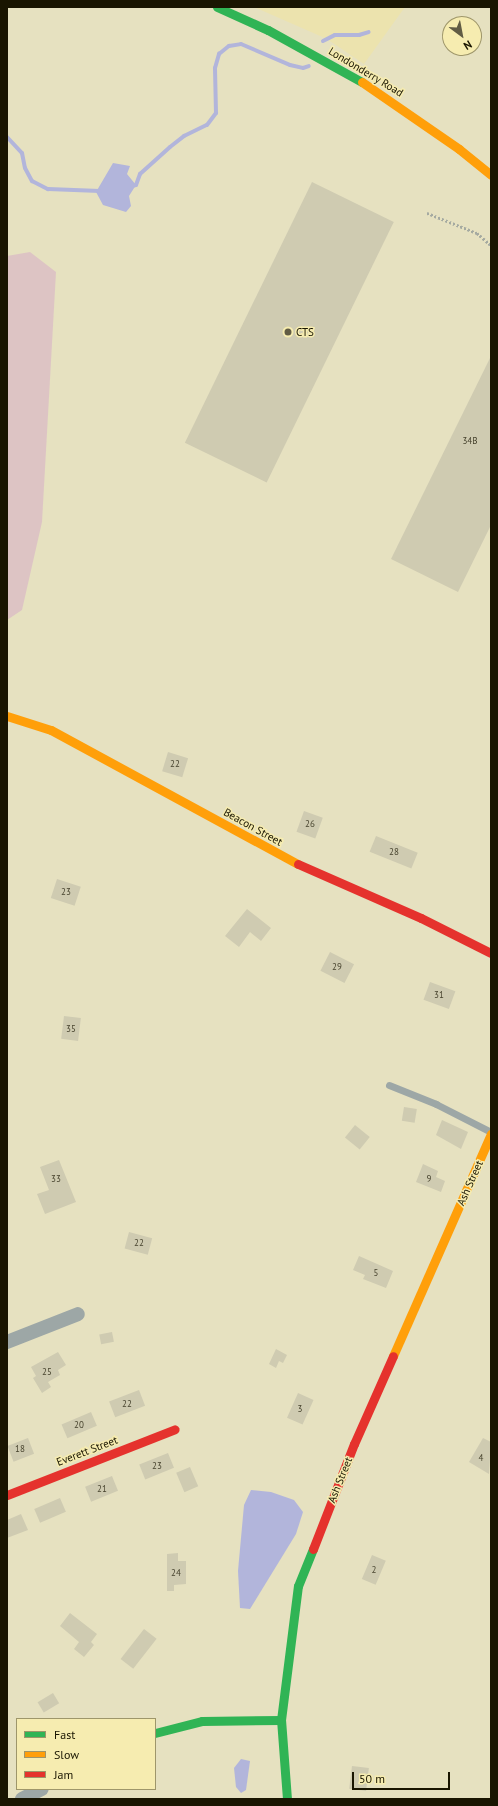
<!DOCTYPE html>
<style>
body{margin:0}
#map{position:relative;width:498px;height:1806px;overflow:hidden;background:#e6e1c0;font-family:"PT Sans",sans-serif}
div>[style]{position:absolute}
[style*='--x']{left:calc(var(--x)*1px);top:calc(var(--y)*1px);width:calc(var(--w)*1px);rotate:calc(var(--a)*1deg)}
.built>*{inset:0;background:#ece3ae}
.green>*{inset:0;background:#ddc4c4}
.water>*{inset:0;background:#b2b5db}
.stream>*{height:4px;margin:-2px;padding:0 2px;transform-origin:2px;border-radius:2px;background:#b2b5db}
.building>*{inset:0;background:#cfcbb1;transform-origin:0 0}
.path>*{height:2.5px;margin-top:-1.25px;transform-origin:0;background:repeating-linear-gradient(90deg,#a5aaa1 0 2px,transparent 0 4px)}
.lane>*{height:7px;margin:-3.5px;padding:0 3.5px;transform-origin:3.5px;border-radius:3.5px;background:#9da7a6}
.street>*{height:14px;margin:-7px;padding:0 7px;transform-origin:7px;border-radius:7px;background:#9da7a6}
.fast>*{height:9px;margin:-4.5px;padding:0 4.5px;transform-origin:4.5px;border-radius:4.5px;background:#30b455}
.slow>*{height:9px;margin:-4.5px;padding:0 4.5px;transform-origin:4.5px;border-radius:4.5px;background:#ff9f0a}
.jam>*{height:9px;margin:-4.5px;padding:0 4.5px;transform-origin:4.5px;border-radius:4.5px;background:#e5322d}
.dots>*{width:11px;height:11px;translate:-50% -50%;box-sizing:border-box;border:2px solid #f6ecb0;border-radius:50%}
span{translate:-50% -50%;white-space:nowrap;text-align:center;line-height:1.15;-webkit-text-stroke:3px #f6ecb0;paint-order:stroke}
.number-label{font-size:9px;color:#46422d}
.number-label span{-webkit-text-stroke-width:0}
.street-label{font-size:11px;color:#191501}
.poi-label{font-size:11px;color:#191501}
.left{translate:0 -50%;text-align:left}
.frame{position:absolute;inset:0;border:8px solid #191501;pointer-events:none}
.legend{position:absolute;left:16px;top:1718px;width:140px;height:72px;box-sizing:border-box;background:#f6ecb0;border:1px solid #9e966a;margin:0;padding:5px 7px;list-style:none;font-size:12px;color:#191501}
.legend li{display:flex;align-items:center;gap:8px;height:20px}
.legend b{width:20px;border:1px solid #9e966a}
.north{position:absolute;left:442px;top:16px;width:40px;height:40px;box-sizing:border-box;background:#f6ecb0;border:1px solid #9e966a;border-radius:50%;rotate:148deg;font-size:11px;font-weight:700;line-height:16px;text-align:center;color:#191501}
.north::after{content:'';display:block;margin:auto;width:14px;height:18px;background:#615c44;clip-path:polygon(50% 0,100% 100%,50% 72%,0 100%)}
.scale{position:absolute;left:352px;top:1772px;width:98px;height:18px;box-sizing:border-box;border:2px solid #191501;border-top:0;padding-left:5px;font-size:12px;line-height:14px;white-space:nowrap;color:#191501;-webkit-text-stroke:3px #f6ecb0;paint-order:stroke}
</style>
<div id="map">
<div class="built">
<i style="clip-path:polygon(254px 7px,405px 7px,364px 64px,327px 39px)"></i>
</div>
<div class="green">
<i style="clip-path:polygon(30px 252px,56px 272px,42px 522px,22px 610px,7px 620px,7px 256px)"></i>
</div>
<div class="water">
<i style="clip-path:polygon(113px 163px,130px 166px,127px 174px,136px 185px,129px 196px,131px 206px,126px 212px,103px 205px,96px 192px)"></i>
<i style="clip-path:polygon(251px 1490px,271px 1492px,294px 1500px,303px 1512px,296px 1534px,250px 1609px,240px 1608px,238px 1571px,244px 1505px)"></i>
<i style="clip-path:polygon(241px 1759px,250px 1761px,246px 1790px,241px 1793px,236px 1787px,234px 1768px)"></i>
</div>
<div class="stream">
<i style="--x:323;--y:41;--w:13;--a:-27"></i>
<i style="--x:335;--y:35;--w:24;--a:0"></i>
<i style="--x:359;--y:35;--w:10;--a:-17"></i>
<i style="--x:7;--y:137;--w:22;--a:47"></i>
<i style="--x:22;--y:153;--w:15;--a:79"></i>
<i style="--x:25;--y:168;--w:15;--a:62"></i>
<i style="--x:32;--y:181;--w:18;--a:27"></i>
<i style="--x:48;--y:189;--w:52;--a:2.2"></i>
<i style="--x:132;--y:186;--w:4;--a:-14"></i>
<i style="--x:136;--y:185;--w:12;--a:-70"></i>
<i style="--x:140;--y:174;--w:40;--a:-42"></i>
<i style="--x:170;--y:147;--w:18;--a:-38"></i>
<i style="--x:184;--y:136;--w:25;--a:-26"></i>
<i style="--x:207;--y:125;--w:15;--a:-53"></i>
<i style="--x:216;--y:113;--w:45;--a:-91.3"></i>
<i style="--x:215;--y:68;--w:15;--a:-74"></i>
<i style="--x:219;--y:54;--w:13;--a:-39"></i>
<i style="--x:229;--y:46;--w:12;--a:-9"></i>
<i style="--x:241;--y:44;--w:53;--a:23.2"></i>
<i style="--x:290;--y:65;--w:13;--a:13"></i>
<i style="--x:303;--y:68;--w:6;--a:-18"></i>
</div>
<div class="building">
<i style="left:312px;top:182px;width:91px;height:290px;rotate:26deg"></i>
<i style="clip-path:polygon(491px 356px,491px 525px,458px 592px,391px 559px)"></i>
<i style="left:168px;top:752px;width:21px;height:20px;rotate:17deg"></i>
<i style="left:304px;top:811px;width:20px;height:22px;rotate:20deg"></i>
<i style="left:376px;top:836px;width:45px;height:17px;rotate:22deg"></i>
<i style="left:57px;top:879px;width:25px;height:20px;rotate:18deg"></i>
<i style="clip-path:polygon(247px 909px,271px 928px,261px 941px,250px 932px,239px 947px,225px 936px)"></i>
<i style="left:330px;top:952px;width:27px;height:21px;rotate:27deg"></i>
<i style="left:430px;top:982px;width:27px;height:19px;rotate:20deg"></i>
<i style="left:64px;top:1016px;width:17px;height:23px;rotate:7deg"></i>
<i style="left:404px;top:1107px;width:13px;height:14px;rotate:9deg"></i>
<i style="clip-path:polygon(442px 1120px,468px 1132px,461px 1149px,436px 1135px)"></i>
<i style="left:355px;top:1125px;width:19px;height:16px;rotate:39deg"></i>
<i style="clip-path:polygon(59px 1160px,76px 1202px,45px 1214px,37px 1194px,49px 1190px,40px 1167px)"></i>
<i style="clip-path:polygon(423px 1164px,438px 1171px,436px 1177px,445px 1181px,441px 1192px,416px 1182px)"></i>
<i style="left:129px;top:1232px;width:24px;height:17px;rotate:15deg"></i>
<i style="clip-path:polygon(359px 1256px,393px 1271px,386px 1288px,363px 1279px,365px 1275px,353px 1270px)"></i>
<i style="left:112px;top:1332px;width:10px;height:13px;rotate:79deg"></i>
<i style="clip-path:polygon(276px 1349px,287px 1355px,283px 1363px,279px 1361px,276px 1368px,269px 1364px)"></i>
<i style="clip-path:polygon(58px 1352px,66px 1365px,58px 1370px,60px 1375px,48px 1382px,51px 1387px,42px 1393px,33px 1378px,36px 1376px,31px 1367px)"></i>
<i style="left:139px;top:1390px;width:17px;height:32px;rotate:69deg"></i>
<i style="left:298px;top:1393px;width:17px;height:27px;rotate:24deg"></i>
<i style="left:91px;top:1412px;width:15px;height:32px;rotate:67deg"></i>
<i style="left:28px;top:1438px;width:17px;height:22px;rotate:69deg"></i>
<i style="clip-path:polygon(483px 1438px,491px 1442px,489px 1474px,469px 1462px)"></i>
<i style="left:168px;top:1453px;width:16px;height:31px;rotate:68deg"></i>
<i style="left:190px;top:1467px;width:21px;height:15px;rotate:67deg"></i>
<i style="left:112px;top:1476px;width:16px;height:29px;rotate:68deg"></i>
<i style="left:60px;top:1498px;width:15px;height:28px;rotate:67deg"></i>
<i style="clip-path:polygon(21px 1514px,28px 1530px,7px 1538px,7px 1520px)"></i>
<i style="clip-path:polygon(178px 1553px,178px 1561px,186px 1561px,186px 1584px,174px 1585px,174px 1591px,167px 1591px,167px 1554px)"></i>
<i style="left:372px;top:1555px;width:15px;height:26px;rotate:23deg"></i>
<i style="clip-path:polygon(70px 1613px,97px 1634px,91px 1642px,94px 1645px,84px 1657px,74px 1649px,79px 1642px,60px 1626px)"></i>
<i style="left:144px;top:1629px;width:16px;height:38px;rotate:38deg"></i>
<i style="left:53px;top:1693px;width:12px;height:18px;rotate:59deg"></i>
<i style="left:352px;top:1766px;width:17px;height:23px;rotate:7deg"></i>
</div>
<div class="path">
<i style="--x:427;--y:213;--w:54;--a:21.8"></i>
<i style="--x:477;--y:233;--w:18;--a:41"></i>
</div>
<div class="lane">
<i style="--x:389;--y:1085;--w:51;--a:22"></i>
<i style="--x:436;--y:1104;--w:62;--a:27"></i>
</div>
<div class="street">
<i style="--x:7;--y:1342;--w:76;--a:-21.5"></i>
<i style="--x:22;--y:1799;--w:22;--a:-27"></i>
</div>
<div class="fast">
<i style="--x:217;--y:7;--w:56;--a:24.3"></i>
<i style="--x:268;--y:30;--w:107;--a:29"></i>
<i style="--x:155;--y:1733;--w:49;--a:-14.3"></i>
<i style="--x:202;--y:1721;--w:79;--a:-0.7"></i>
<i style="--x:287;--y:1799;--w:79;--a:-94.3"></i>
<i style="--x:281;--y:1720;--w:135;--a:-82.8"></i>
<i style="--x:298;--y:1586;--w:40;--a:-68"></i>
</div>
<div class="slow">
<i style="--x:362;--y:82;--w:118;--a:34.6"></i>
<i style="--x:459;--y:149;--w:41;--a:39.1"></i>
<i style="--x:7;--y:716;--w:46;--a:17.7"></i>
<i style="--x:51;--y:730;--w:281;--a:28.5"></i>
<i style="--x:393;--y:1356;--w:243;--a:-66.2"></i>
</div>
<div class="jam">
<i style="--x:298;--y:864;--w:134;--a:23.7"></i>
<i style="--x:421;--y:918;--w:78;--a:26.6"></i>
<i style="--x:7;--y:1495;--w:180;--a:-21.4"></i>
<i style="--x:313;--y:1549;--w:113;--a:-68.7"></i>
<i style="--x:354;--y:1444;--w:96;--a:-66.1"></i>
</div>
<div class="dots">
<i style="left:288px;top:332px;background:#615c44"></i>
</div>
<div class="number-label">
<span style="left:470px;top:441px">34B</span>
<span style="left:175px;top:764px">22</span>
<span style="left:310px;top:824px">26</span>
<span style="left:394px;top:852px">28</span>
<span style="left:66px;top:892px">23</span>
<span style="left:337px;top:967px">29</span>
<span style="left:439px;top:995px">31</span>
<span style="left:71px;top:1029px">35</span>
<span style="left:56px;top:1179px">33</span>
<span style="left:429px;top:1179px">9</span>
<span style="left:139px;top:1243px">22</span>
<span style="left:376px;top:1273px">5</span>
<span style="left:47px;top:1372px">25</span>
<span style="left:127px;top:1404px">22</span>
<span style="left:300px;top:1409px">3</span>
<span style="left:79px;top:1425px">20</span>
<span style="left:20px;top:1449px">18</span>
<span style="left:481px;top:1458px">4</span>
<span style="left:157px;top:1466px">23</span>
<span style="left:102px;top:1489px">21</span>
<span style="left:374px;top:1570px">2</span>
<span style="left:176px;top:1573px">24</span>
</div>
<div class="street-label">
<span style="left:366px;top:72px;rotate:31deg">Londonderry Road</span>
<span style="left:253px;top:827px;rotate:29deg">Beacon Street</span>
<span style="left:470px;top:1183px;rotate:-66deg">Ash Street</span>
<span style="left:87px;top:1451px;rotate:-21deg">Everett Street</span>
<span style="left:340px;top:1480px;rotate:-68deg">Ash Street</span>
</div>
<div class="poi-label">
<span class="left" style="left:296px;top:332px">CTS</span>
</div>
<div class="frame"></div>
<ul class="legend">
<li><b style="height:5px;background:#30b455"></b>Fast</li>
<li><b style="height:5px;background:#ff9f0a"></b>Slow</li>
<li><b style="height:5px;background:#e5322d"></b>Jam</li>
</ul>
<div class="north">N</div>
<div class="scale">50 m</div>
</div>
